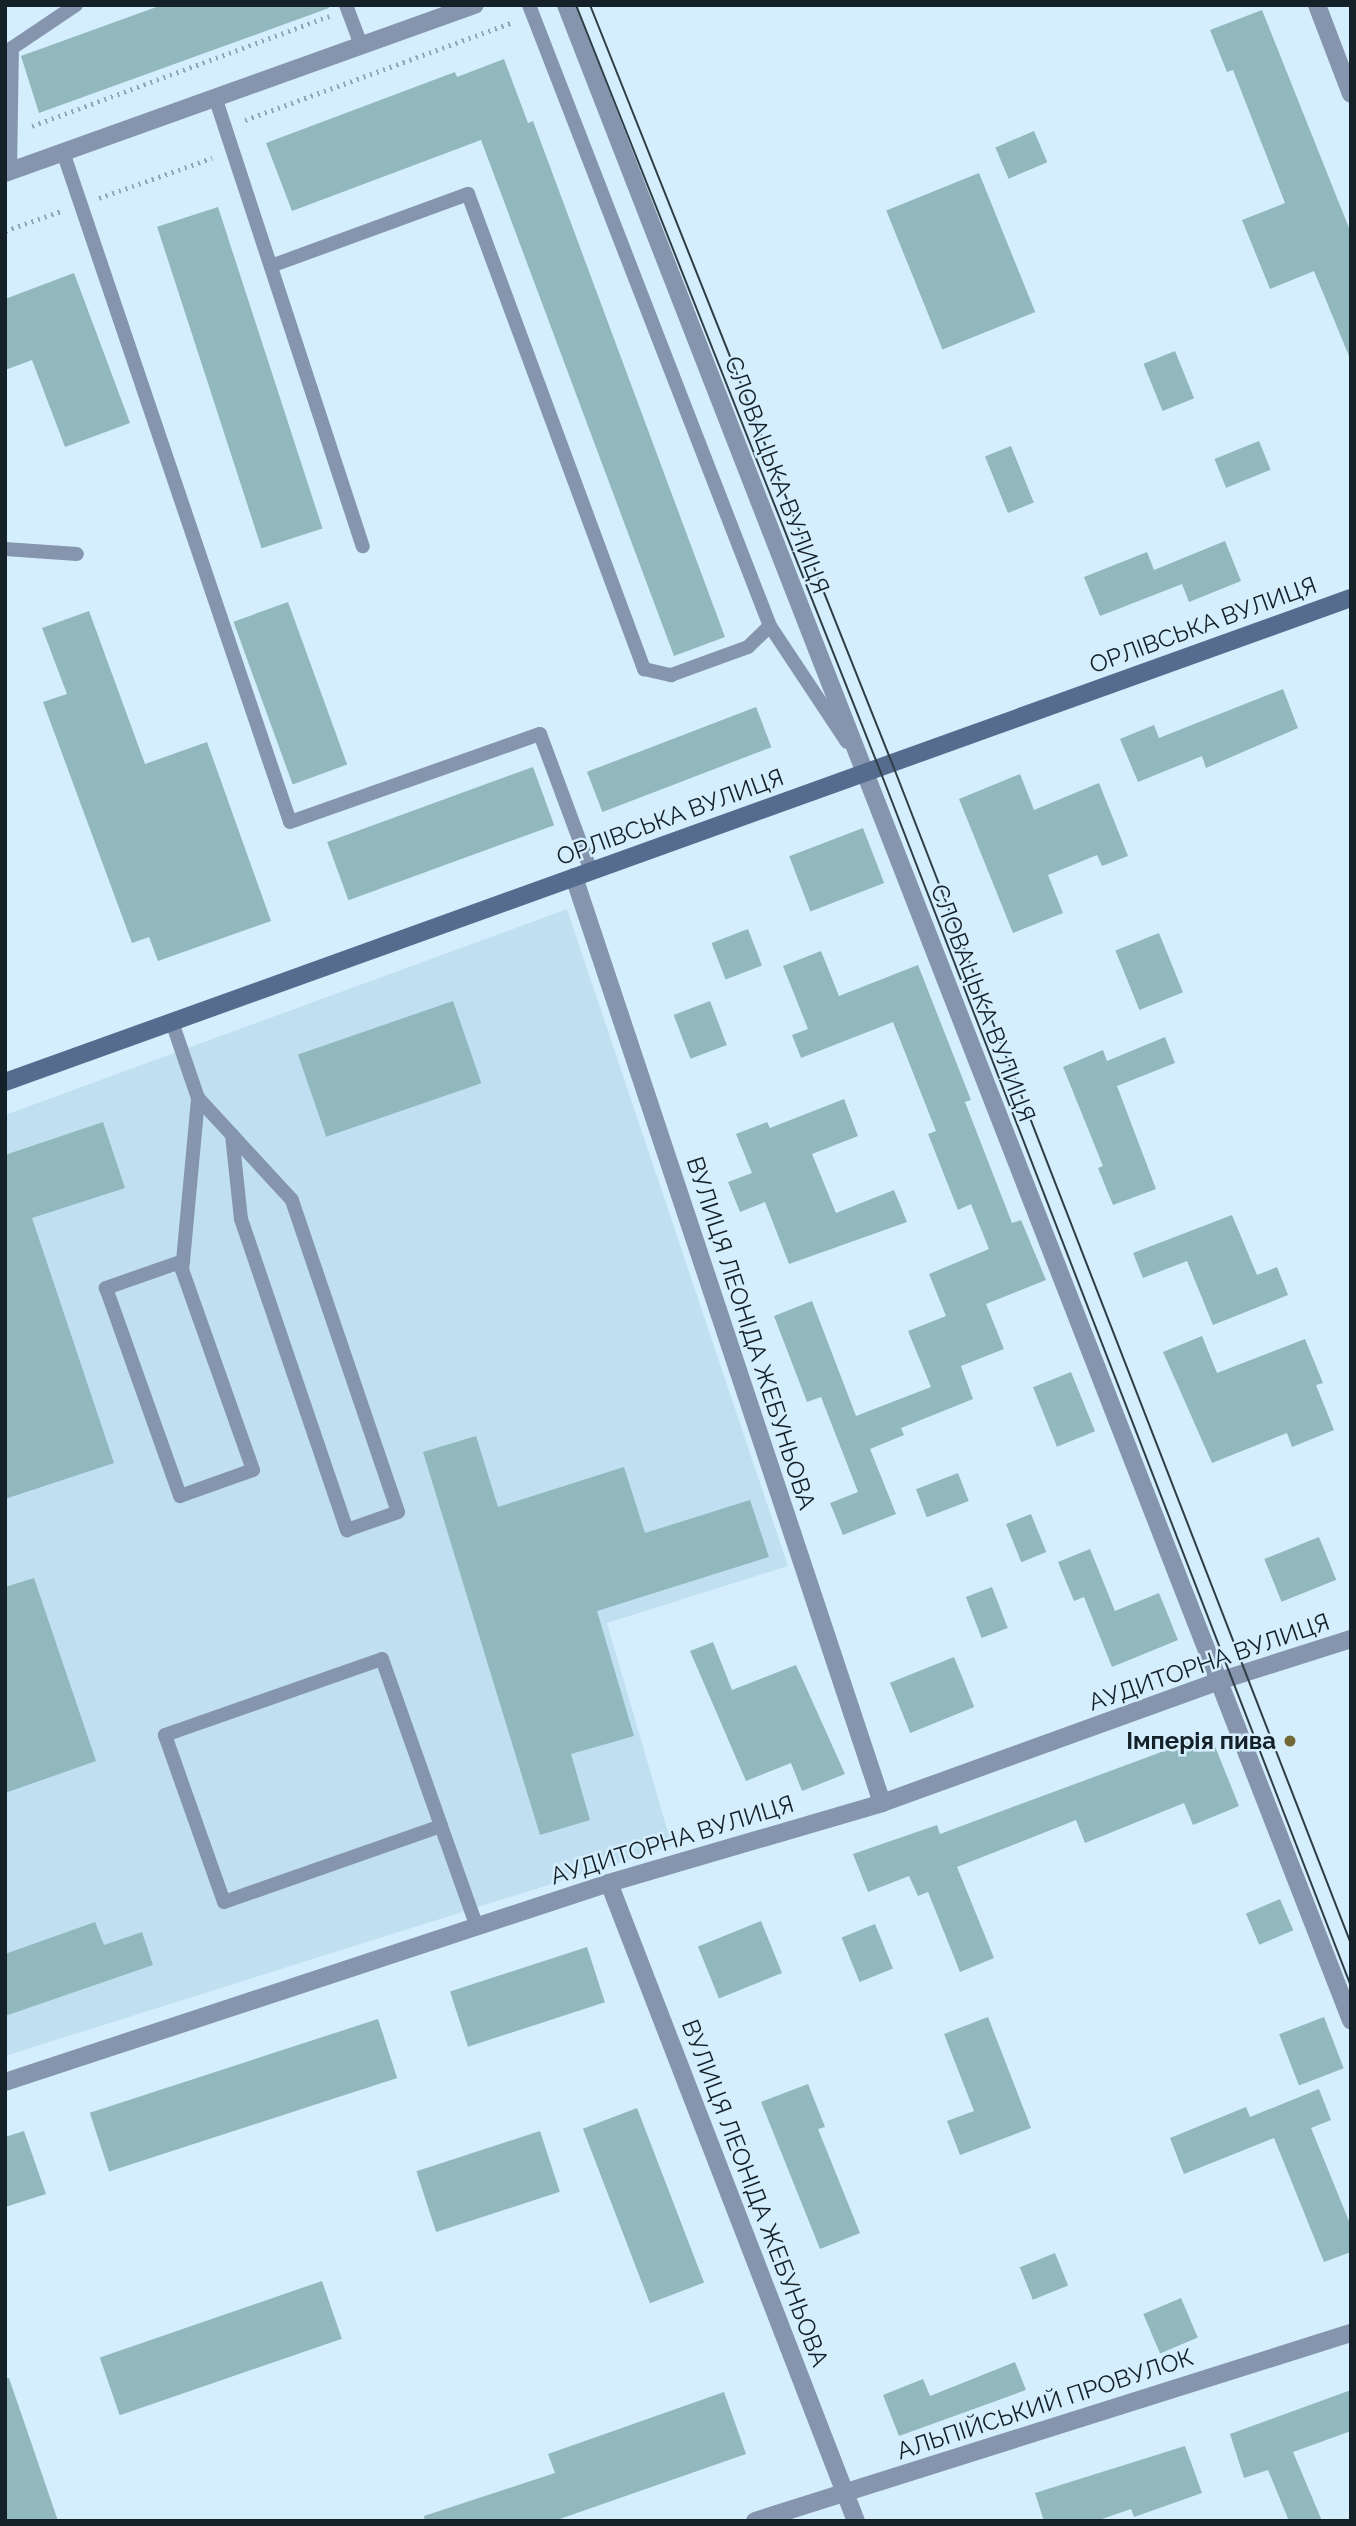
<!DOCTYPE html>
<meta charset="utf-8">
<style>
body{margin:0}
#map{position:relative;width:1356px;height:2526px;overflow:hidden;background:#d4eefd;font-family:Raleway,sans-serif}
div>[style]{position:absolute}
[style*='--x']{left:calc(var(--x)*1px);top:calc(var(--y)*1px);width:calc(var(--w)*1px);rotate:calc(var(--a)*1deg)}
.built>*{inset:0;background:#c0e0f2}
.building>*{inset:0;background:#91b8bd;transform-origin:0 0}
.path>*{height:4.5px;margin-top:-2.25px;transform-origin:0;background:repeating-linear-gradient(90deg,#92a7b3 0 2px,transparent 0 7px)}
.lane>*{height:14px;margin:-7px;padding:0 7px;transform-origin:7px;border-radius:7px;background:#8595ae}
.street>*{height:18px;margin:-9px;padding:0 9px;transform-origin:9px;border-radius:9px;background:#8595ae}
.secondary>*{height:18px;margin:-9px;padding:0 9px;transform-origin:9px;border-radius:9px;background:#566c8f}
.tram>*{height:2px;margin:-1px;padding:0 1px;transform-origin:1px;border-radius:1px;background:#2f3d45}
.dots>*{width:19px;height:19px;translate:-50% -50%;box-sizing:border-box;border:4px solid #d4eefd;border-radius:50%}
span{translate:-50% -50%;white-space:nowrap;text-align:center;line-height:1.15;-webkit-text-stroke:5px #d4eefd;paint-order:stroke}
.street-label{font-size:24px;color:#152128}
.poi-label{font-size:24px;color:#152128;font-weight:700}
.right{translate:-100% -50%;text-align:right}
.frame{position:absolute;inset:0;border:7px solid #152128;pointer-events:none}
</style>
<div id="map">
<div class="built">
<i style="clip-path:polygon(567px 909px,788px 1566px,607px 1623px,672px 1846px,5px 2056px,5px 1115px)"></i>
</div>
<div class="building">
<i style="clip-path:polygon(162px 5px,329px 5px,329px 8px,39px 113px,21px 56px)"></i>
<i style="clip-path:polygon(1262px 10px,1351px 233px,1351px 361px,1314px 271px,1270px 289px,1242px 220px,1285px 203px,1233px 70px,1227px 72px,1210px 30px)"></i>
<i style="clip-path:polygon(504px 59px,528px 123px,533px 121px,725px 637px,674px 656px,481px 140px,292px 211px,266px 143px,455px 72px,457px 77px)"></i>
<i style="left:1034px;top:131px;width:34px;height:42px;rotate:67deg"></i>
<i style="left:979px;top:173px;width:150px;height:100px;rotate:68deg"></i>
<i style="left:218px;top:207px;width:338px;height:64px;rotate:72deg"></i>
<i style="clip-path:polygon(74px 273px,130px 423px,65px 447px,32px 360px,5px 370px,5px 299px)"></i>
<i style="left:1175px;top:351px;width:51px;height:34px;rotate:68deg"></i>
<i style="left:1259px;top:441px;width:31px;height:48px;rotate:68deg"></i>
<i style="left:1011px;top:446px;width:61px;height:28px;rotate:68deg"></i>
<i style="clip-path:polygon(1225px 541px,1241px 581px,1189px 602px,1182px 584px,1100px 616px,1084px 577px,1147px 552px,1154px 570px)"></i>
<i style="left:288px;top:602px;width:173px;height:58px;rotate:70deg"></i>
<i style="clip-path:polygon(89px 611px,145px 764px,207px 742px,271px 921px,158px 961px,149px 937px,132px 943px,43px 702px,67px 694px,42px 628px)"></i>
<i style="clip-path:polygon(1283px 689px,1298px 728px,1206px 768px,1202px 756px,1138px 782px,1120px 739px,1154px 725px,1159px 738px)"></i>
<i style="left:756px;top:707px;width:43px;height:181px;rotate:69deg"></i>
<i style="left:533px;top:767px;width:62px;height:219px;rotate:70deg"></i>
<i style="clip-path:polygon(1020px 774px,1034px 810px,1099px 783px,1128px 856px,1102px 866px,1097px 855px,1048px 875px,1063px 913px,1013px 933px,959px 799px)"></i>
<i style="left:863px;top:828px;width:59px;height:79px;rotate:69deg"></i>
<i style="left:748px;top:929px;width:39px;height:39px;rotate:69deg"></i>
<i style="left:1159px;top:933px;width:64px;height:47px;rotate:68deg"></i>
<i style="clip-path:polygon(821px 951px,839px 996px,918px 965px,971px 1100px,965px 1102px,1012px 1223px,1021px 1220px,1046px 1280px,986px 1304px,1004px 1349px,961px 1366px,973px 1399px,901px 1428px,904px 1435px,870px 1449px,896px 1514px,843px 1535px,830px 1503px,858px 1492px,821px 1397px,807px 1402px,774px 1316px,812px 1301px,856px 1416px,931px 1387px,908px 1331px,946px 1316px,929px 1274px,989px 1249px,971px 1204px,958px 1210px,928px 1134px,936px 1131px,893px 1022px,801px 1058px,792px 1035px,808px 1029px,783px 966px)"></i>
<i style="left:453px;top:1001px;width:87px;height:164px;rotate:71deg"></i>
<i style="left:710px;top:1001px;width:47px;height:39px;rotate:69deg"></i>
<i style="clip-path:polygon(1165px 1037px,1175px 1063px,1117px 1086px,1156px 1189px,1113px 1205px,1098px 1168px,1103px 1166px,1063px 1067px,1103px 1050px,1107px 1061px)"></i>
<i style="clip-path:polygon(844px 1099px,858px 1136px,812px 1154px,836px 1213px,894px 1190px,907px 1222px,789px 1264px,765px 1202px,740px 1212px,728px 1182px,752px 1173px,736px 1134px,767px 1122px,770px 1128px)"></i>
<i style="clip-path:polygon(103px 1122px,125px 1188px,32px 1218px,114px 1463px,5px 1499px,5px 1155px)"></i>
<i style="clip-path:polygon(1232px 1215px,1257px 1275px,1277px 1267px,1288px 1295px,1213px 1325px,1187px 1261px,1143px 1278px,1133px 1253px)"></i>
<i style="clip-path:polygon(1202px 1336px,1217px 1373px,1305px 1339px,1323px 1383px,1316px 1385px,1334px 1430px,1292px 1447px,1287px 1433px,1212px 1463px,1163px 1352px)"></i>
<i style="left:1071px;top:1372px;width:64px;height:41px;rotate:68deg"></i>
<i style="clip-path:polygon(476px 1436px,498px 1507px,624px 1467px,645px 1533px,750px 1500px,769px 1557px,597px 1611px,634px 1736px,571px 1754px,590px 1820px,540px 1835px,423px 1452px)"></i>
<i style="left:958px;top:1473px;width:30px;height:45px;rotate:69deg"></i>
<i style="left:1031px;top:1514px;width:41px;height:27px;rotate:68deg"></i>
<i style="left:1319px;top:1537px;width:46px;height:59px;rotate:68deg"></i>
<i style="clip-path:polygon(1090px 1549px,1115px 1611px,1159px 1593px,1178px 1640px,1112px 1667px,1084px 1597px,1074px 1601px,1058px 1562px)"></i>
<i style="clip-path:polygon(34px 1578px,96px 1761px,5px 1793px,5px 1587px)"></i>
<i style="left:992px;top:1587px;width:44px;height:28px;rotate:69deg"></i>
<i style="clip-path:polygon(713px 1642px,732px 1690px,796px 1665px,845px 1774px,802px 1791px,791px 1763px,746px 1781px,690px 1651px)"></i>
<i style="left:954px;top:1657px;width:54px;height:69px;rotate:68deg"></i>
<i style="clip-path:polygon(1210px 1734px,1239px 1806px,1193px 1825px,1184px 1803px,1085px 1843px,1076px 1820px,957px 1867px,994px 1958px,960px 1972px,928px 1892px,918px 1896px,909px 1876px,868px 1892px,853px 1854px,937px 1825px,940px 1834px)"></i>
<i style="left:1280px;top:1899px;width:34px;height:37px;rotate:67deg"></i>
<i style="left:761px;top:1921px;width:56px;height:68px;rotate:68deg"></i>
<i style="clip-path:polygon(95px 1922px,104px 1945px,142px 1932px,153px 1965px,5px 2016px,5px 1954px)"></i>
<i style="left:875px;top:1924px;width:48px;height:36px;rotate:68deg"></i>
<i style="left:587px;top:1947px;width:58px;height:144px;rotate:72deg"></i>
<i style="clip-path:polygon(988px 2017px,1031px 2128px,960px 2155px,947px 2121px,974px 2111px,944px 2034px)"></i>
<i style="left:1324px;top:2017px;width:55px;height:48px;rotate:69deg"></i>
<i style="left:378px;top:2019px;width:62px;height:303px;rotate:72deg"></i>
<i style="clip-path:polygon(808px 2084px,825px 2127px,818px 2129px,860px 2233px,820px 2249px,761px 2102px)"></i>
<i style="clip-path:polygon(1319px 2089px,1331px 2120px,1311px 2128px,1351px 2226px,1351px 2252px,1324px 2262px,1274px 2138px,1184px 2174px,1170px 2138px,1246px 2107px,1250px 2117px)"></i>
<i style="left:637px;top:2108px;width:187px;height:58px;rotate:69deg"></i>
<i style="clip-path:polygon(24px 2131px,46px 2194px,5px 2207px,5px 2137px)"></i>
<i style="left:540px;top:2131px;width:64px;height:130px;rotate:72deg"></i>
<i style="left:1055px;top:2253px;width:35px;height:38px;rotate:68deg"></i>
<i style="left:322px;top:2281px;width:61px;height:235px;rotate:71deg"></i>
<i style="left:1181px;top:2298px;width:43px;height:41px;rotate:67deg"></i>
<i style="clip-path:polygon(1015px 2362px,1026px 2390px,899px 2436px,883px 2395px,923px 2379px,930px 2396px)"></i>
<i style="clip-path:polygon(5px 2378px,9px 2378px,58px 2521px,5px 2521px)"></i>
<i style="clip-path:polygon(1351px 2390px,1351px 2431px,1293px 2452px,1322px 2521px,1289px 2521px,1268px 2470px,1244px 2478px,1230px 2434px)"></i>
<i style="clip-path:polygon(724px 2392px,746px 2454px,554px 2521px,425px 2521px,424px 2516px,555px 2473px,548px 2454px)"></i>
<i style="clip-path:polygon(1185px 2446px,1202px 2493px,1134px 2517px,1131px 2509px,1096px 2521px,1044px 2521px,1035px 2493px)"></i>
</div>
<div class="path">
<i style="--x:245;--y:120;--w:285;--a:-20.1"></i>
<i style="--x:32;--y:126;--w:317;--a:-20.3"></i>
<i style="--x:99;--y:198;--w:120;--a:-19.5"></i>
<i style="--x:5;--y:231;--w:59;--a:-19.7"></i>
</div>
<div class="lane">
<i style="--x:346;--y:5;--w:43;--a:69.4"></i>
<i style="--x:529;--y:5;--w:666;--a:68.79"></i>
<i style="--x:770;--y:626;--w:139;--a:56.4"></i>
<i style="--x:215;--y:97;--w:473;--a:71.8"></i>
<i style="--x:63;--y:152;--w:707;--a:71.28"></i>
<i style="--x:290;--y:822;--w:265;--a:-19.4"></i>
<i style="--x:540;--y:734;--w:146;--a:69.6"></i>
<i style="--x:10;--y:171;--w:123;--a:-89.1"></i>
<i style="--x:12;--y:48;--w:77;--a:-33.9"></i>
<i style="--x:271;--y:266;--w:210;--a:-20.1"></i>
<i style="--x:468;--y:194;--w:507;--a:69.67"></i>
<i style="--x:644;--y:669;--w:28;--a:13"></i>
<i style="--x:671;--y:675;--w:82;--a:-20"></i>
<i style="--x:748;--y:647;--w:30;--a:-44"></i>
<i style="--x:5;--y:549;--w:72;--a:4"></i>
<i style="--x:172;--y:1022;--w:80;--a:71.1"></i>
<i style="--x:198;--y:1098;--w:50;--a:47.4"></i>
<i style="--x:232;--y:1135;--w:84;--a:83.9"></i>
<i style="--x:241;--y:1219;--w:329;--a:71.2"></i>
<i style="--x:347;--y:1530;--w:54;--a:-19.4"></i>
<i style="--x:398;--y:1512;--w:330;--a:-108.8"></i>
<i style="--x:292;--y:1200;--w:88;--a:-132.7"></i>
<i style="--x:183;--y:1261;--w:82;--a:160.7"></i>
<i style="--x:106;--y:1288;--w:221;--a:70.4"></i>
<i style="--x:180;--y:1496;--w:77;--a:-19.6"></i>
<i style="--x:253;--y:1470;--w:212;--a:-109.5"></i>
<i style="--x:182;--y:1270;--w:9;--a:-84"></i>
<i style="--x:183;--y:1261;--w:164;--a:-84.7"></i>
<i style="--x:441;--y:1826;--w:230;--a:160.7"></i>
<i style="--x:224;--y:1902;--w:177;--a:-109.5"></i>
<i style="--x:165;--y:1735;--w:230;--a:-19.3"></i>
<i style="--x:382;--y:1659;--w:177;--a:70.5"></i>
<i style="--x:441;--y:1826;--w:107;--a:70.4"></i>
</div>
<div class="street">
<i style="--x:566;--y:5;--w:2163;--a:68.72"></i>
<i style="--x:1317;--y:5;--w:95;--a:69.1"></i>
<i style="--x:5;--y:173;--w:499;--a:-19.7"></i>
<i style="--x:574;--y:877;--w:976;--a:71.6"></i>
<i style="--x:609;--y:1883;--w:684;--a:68.84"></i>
<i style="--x:5;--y:2082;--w:636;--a:-18.24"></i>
<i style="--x:609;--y:1883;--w:284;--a:-16.3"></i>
<i style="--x:882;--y:1803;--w:355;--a:-19.9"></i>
<i style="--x:1216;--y:1682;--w:142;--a:-17.7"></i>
<i style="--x:755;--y:2521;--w:625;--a:-17.51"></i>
</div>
<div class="secondary">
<i style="--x:5;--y:1082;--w:1430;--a:-19.78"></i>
</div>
<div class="tram">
<i style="--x:576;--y:5;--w:821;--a:68.34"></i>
<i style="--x:879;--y:768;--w:1306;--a:68.82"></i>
<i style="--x:590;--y:5;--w:816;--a:68.28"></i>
<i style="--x:892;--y:763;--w:1267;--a:68.76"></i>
</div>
<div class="dots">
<i style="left:1290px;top:1741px;background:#726835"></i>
</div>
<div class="street-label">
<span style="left:777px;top:475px;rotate:69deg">СЛОВАЦЬКА ВУЛИЦЯ</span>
<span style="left:1203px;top:625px;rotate:-20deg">ОРЛІВСЬКА ВУЛИЦЯ</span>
<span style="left:670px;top:817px;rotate:-20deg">ОРЛІВСЬКА ВУЛИЦЯ</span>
<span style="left:983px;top:1003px;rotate:69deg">СЛОВАЦЬКА ВУЛИЦЯ</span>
<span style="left:751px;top:1333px;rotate:72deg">ВУЛИЦЯ ЛЕОНІДА ЖЕБУНЬОВА</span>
<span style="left:1209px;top:1662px;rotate:-19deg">АУДИТОРНА ВУЛИЦЯ</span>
<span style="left:672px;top:1840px;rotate:-17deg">АУДИТОРНА ВУЛИЦЯ</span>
<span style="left:755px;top:2193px;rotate:69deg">ВУЛИЦЯ ЛЕОНІДА ЖЕБУНЬОВА</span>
<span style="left:1045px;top:2404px;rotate:-18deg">АЛЬПІЙСЬКИЙ ПРОВУЛОК</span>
</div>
<div class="poi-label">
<span class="right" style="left:1276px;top:1741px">Імперія пива</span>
</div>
<div class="frame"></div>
</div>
